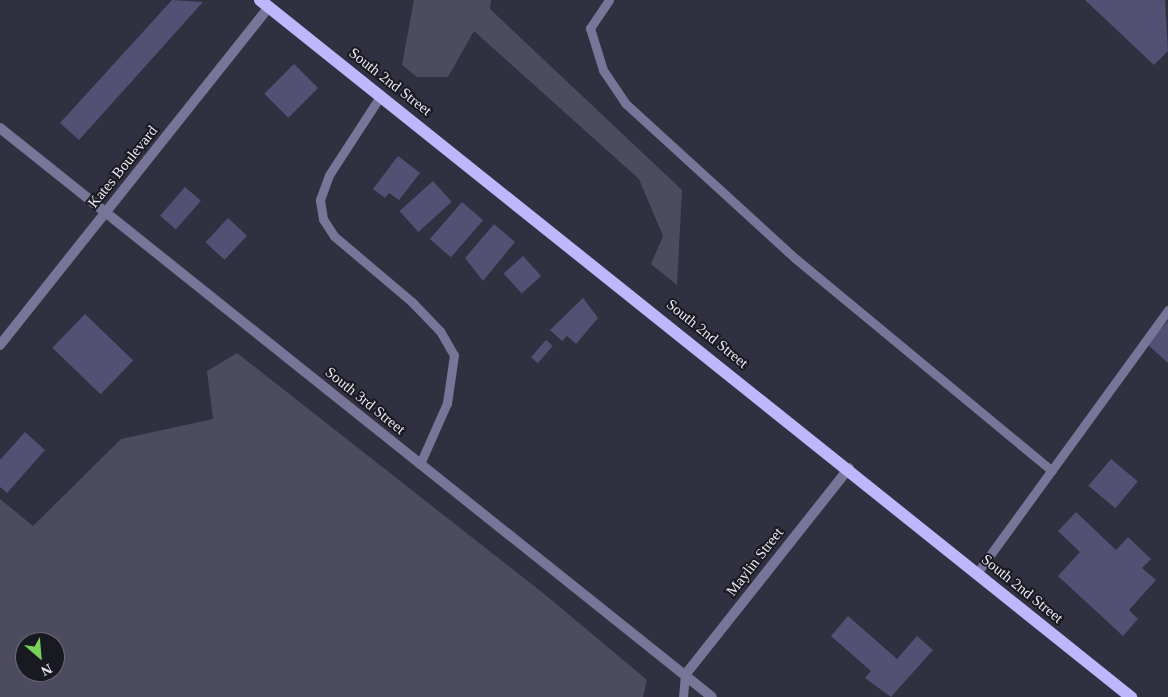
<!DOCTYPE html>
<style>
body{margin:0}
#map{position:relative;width:1168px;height:697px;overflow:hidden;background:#313041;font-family:"Times New Roman",serif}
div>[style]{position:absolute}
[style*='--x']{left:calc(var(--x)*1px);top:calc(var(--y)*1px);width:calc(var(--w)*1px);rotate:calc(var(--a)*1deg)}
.green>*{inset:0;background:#4d4b60}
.building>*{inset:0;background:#535073;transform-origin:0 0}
.service>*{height:9px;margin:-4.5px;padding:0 4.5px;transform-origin:4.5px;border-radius:4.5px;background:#787598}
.minor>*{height:10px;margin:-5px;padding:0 5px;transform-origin:5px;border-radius:5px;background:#787598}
.primary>*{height:12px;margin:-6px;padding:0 6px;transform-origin:6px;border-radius:6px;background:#beb7fe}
span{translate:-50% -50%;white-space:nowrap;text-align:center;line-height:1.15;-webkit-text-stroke:4px #191921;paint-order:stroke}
.street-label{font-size:15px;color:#e8e7f2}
.north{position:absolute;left:15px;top:632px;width:50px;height:50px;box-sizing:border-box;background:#191921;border:1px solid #6c6b75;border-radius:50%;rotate:153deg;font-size:14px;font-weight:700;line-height:20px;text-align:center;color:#e8e7f2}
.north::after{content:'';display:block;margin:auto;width:18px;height:22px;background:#78d158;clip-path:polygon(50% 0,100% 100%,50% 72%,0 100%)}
</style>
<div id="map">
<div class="green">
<i style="clip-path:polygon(414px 0,491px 0,490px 9px,682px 190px,677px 285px,651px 264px,663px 236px,639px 179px,474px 31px,448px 77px,417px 77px,402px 65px)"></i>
<i style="clip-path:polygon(evenodd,237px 353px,548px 597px,647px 680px,643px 697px,0 697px,0 499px,33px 526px,121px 439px,213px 419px,207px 371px,237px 353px,25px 642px,55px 642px,55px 672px,25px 672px,25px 642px)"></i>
</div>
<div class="building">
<i style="clip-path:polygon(172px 0,203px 2px,79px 140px,60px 123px)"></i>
<i style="clip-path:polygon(1085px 0,1165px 0,1168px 51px,1154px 65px)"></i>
<i style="left:294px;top:64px;width:34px;height:42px;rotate:45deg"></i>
<i style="clip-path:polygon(398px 156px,420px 173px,399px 200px,389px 193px,385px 198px,373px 189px)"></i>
<i style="left:433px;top:181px;width:28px;height:45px;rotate:48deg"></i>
<i style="left:185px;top:187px;width:21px;height:38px;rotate:41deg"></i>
<i style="left:462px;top:202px;width:28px;height:49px;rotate:41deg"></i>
<i style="left:228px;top:218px;width:26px;height:33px;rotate:43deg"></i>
<i style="clip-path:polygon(494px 224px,515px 242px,483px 281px,465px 258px)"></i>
<i style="left:523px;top:256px;width:27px;height:26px;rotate:48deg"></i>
<i style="clip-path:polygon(583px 298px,598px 318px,576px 344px,567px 336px,562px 341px,550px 330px)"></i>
<i style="left:85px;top:314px;width:67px;height:47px;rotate:44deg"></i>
<i style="clip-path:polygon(1168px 321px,1168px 363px,1147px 344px)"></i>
<i style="left:546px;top:340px;width:9px;height:23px;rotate:41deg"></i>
<i style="clip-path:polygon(25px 432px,45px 450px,7px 493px,0 487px,0 460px)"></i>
<i style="left:1111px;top:459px;width:35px;height:35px;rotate:40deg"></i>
<i style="clip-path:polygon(1076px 512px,1116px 550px,1128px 537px,1151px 559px,1142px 568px,1156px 580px,1129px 610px,1138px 619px,1123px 636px,1058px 576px,1080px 552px,1058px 531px)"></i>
<i style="clip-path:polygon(848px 616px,897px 659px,917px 636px,933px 650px,891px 697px,865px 678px,871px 671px,831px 636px)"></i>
</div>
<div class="service">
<i style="--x:609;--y:0;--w:34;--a:124"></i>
<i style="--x:590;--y:28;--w:44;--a:72.8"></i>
<i style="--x:603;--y:70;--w:40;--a:56"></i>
<i style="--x:625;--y:103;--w:231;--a:42.4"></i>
<i style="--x:796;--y:259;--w:332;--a:39.6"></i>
<i style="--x:381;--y:95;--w:95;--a:123"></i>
<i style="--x:329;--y:175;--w:27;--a:110"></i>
<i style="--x:320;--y:200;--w:19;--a:81"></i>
<i style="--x:323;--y:219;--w:20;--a:57"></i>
<i style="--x:334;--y:236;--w:102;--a:40.2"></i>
<i style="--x:412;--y:302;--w:40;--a:46"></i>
<i style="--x:440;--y:331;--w:28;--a:60"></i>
<i style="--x:454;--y:355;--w:49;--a:98.3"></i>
<i style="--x:447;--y:403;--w:67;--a:113.9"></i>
<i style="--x:977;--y:573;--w:325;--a:-54"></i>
<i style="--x:683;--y:697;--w:22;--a:-85"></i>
</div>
<div class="minor">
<i style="--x:0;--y:128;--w:911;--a:38.63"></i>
<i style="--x:0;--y:345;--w:432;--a:-51.5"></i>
<i style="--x:685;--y:675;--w:264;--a:-51.6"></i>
</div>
<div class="primary">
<i style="--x:260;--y:0;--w:1116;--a:38.67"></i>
</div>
<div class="street-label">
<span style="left:390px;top:82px;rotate:38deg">South 2nd Street</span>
<span style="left:123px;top:167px;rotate:-51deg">Kates Boulevard</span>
<span style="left:707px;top:334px;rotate:39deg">South 2nd Street</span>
<span style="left:365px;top:401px;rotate:39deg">South 3rd Street</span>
<span style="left:755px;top:562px;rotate:-52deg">Maylin Street</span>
<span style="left:1022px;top:589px;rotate:39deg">South 2nd Street</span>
</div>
<div class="north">N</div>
</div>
